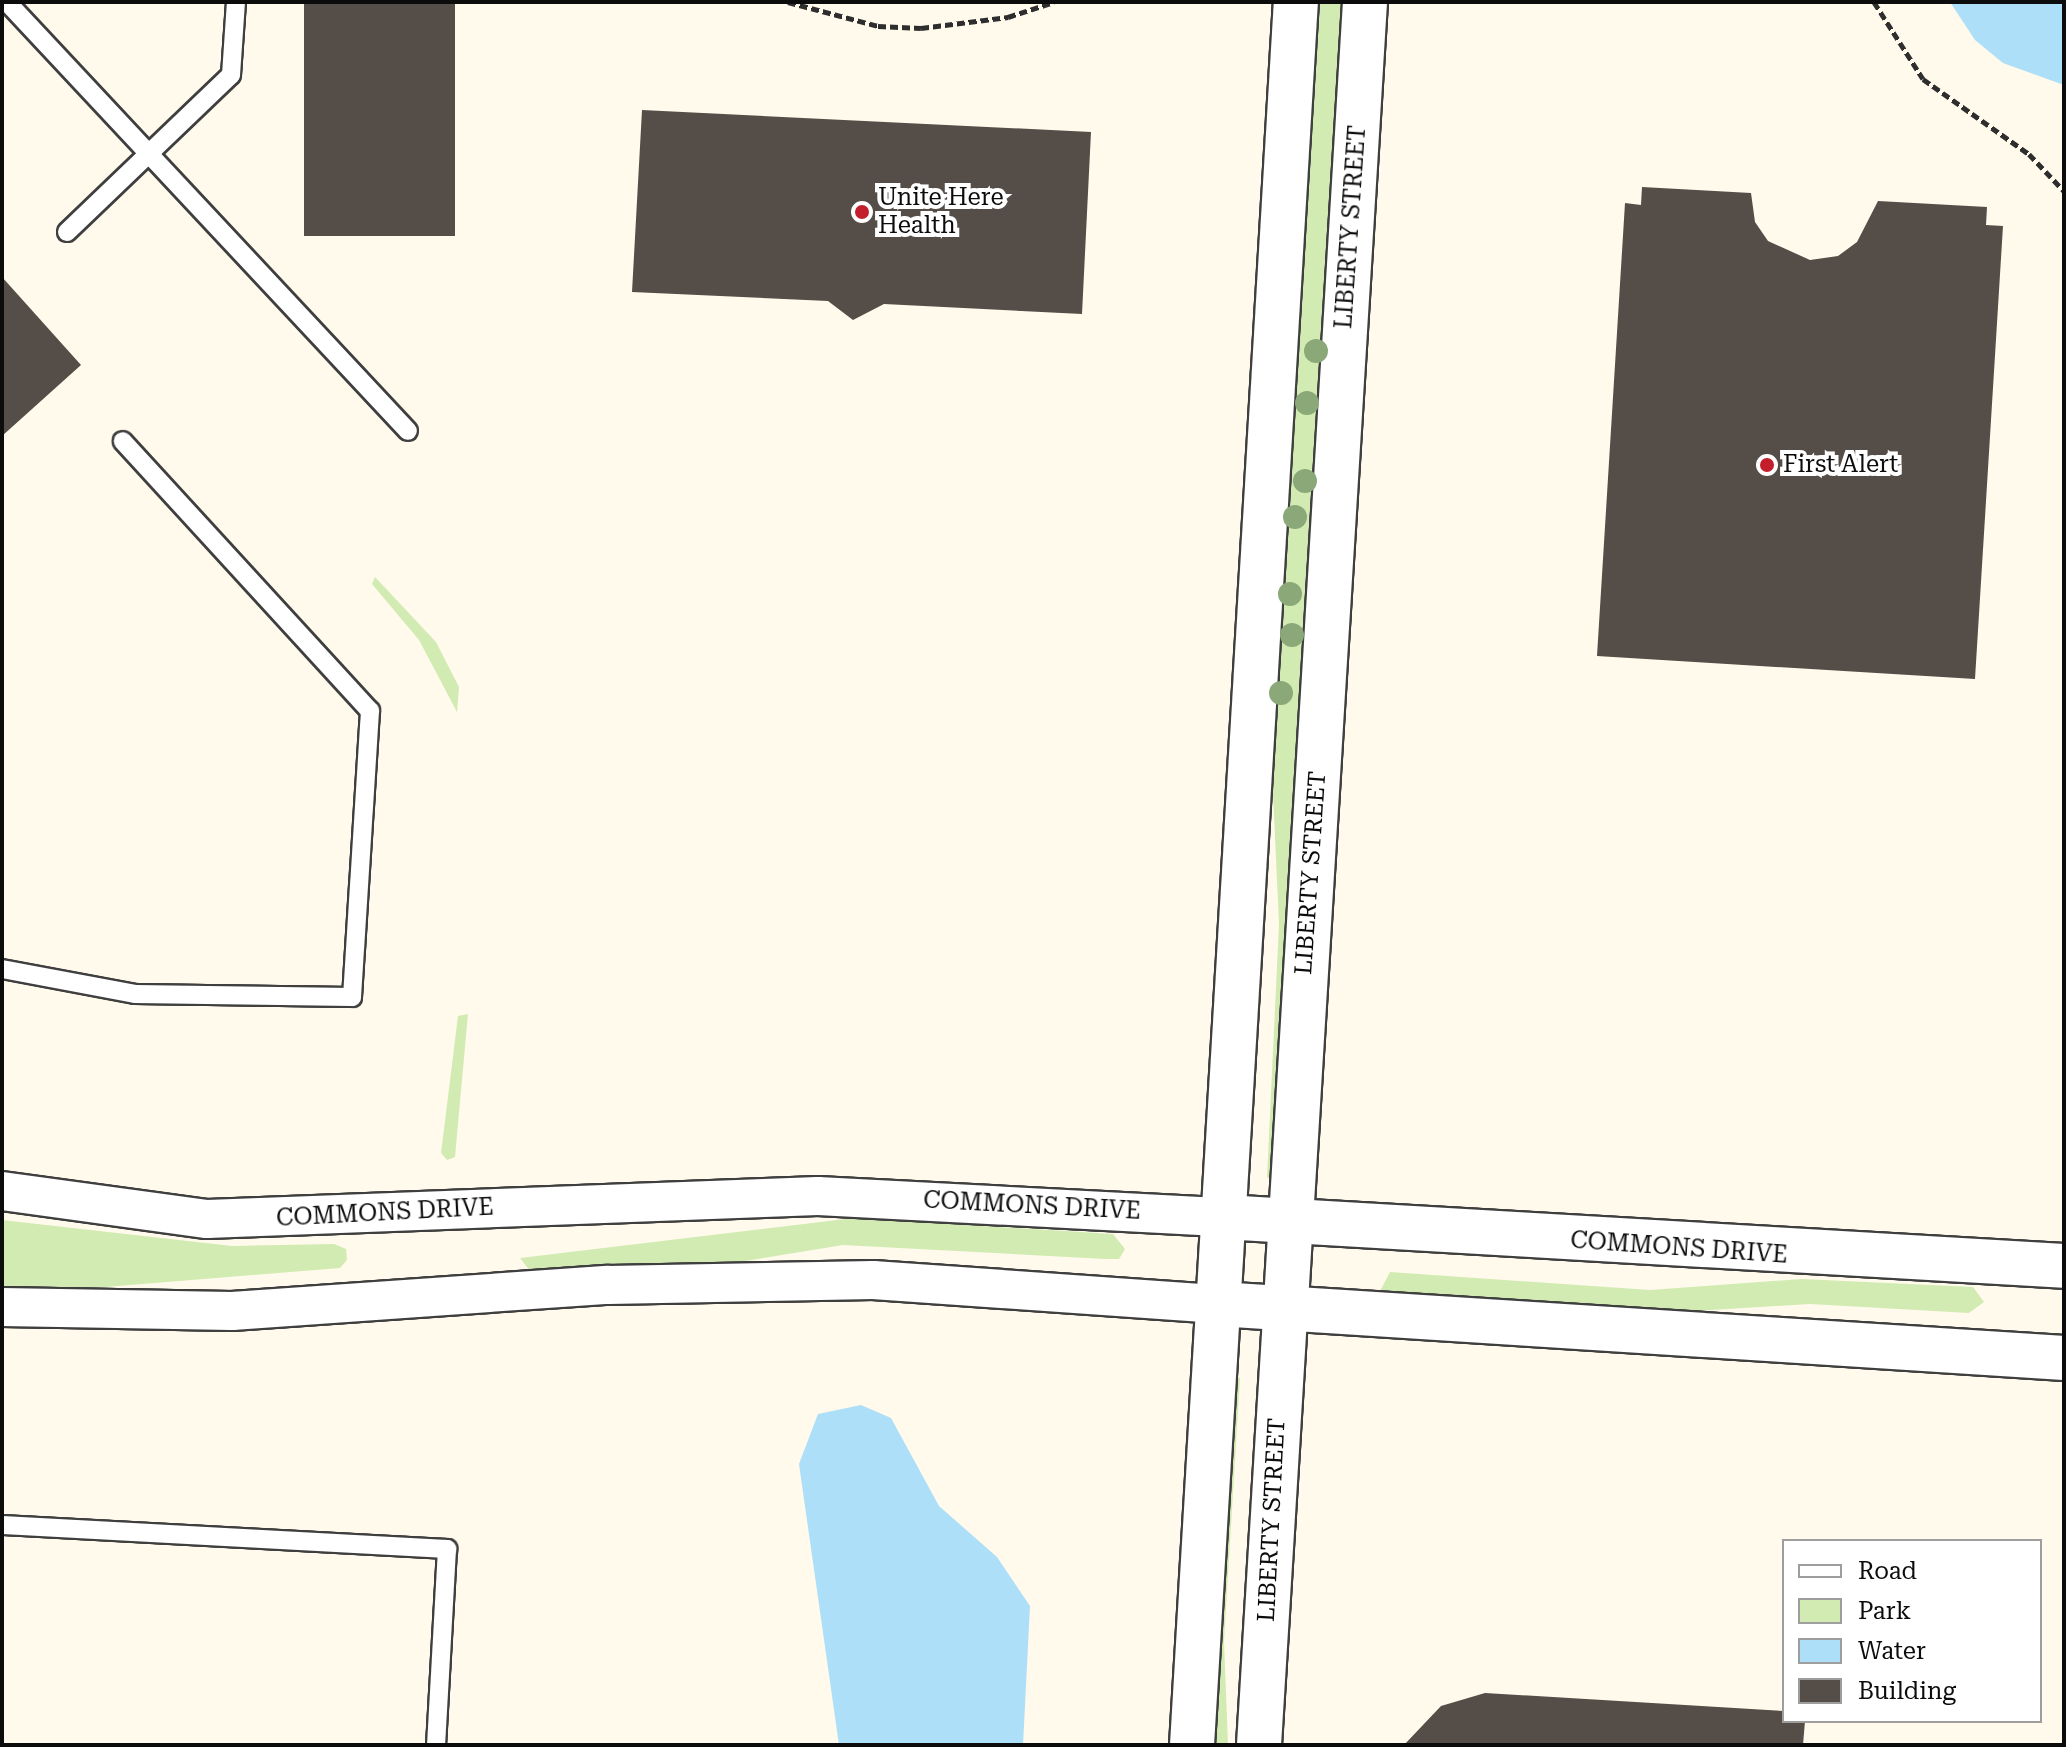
<!DOCTYPE html>
<style>
body{margin:0}
#map{position:relative;width:2066px;height:1747px;overflow:hidden;background:#fffaeb;font-family:"Roboto Serif",serif}
div>[style]{position:absolute}
[style*='--x']{left:calc(var(--x)*1px);top:calc(var(--y)*1px);width:calc(var(--w)*1px);rotate:calc(var(--a)*1deg)}
.green>*{inset:0;background:#d2ebb3}
.water>*{inset:0;background:#addff9}
.building>*{inset:0;background:#554d48;transform-origin:0 0}
.path>*{height:5px;margin-top:-2.5px;transform-origin:0;background:repeating-linear-gradient(90deg,#2e2e2e 0 8px,transparent 0 12px)}
.roads{filter:drop-shadow(2px 0 #3f3f3f) drop-shadow(-2px 0 #3f3f3f) drop-shadow(0 2px #3f3f3f) drop-shadow(0 -2px #3f3f3f)}
.service>*{height:18px;margin:-9px;padding:0 9px;transform-origin:9px;border-radius:9px;background:#fff}
.minor>*{height:38px;margin:-19px;padding:0 19px;transform-origin:19px;border-radius:19px;background:#fff}
.tertiary>*{height:44px;margin:-22px;padding:0 22px;transform-origin:22px;border-radius:22px;background:#fff}
.trees>*{width:24px;height:24px;margin:-12px;border-radius:50%;background:#8ba978}
.dots>*{width:22px;height:22px;translate:-50% -50%;box-sizing:border-box;border:4px solid #fff;border-radius:50%}
span{translate:-50% -50%;white-space:nowrap;text-align:center;line-height:1.15;-webkit-text-stroke:8px #fff;paint-order:stroke}
.poi-label{font-size:24px;color:#0c0c0c}
.left{translate:0 -50%;text-align:left}
.street-label{font-size:24px;color:#0c0c0c}
.frame{position:absolute;inset:0;border:4px solid #0c0c0c;pointer-events:none}
.legend{position:absolute;left:1782px;top:1539px;width:260px;height:184px;box-sizing:border-box;background:#fff;border:2px solid #9e9e9e;margin:0;padding:10px 14px;list-style:none;font-size:24px;color:#0c0c0c}
.legend li{display:flex;align-items:center;gap:16px;height:40px}
.legend b{width:40px;border:2px solid #9e9e9e}
</style>
<div id="map">
<div class="green">
<i style="clip-path:polygon(1313px 2px,1345px 2px,1273px 1176px,1267px 1178px,1279px 924px,1269px 706px)"></i>
<i style="clip-path:polygon(375px 577px,436px 642px,459px 687px,457px 712px,419px 640px,372px 584px)"></i>
<i style="clip-path:polygon(468px 1014px,455px 1157px,447px 1160px,441px 1153px,458px 1016px)"></i>
<i style="clip-path:polygon(854px 1218px,1113px 1234px,1125px 1249px,1119px 1259px,1105px 1259px,843px 1245px,745px 1261px,530px 1271px,520px 1258px)"></i>
<i style="clip-path:polygon(2px 1220px,232px 1246px,334px 1244px,346px 1249px,347px 1260px,340px 1268px,32px 1293px,2px 1290px)"></i>
<i style="clip-path:polygon(1390px 1272px,1650px 1290px,1802px 1279px,1973px 1287px,1984px 1302px,1969px 1313px,1810px 1304px,1646px 1314px,1379px 1293px)"></i>
<i style="clip-path:polygon(1231px 1376px,1240px 1378px,1224px 1641px,1228px 1745px,1207px 1745px)"></i>
</div>
<div class="water">
<i style="clip-path:polygon(1950px 2px,2064px 2px,2064px 85px,2003px 63px,1975px 40px)"></i>
<i style="clip-path:polygon(861px 1405px,891px 1418px,939px 1506px,997px 1557px,1030px 1606px,1023px 1745px,839px 1745px,799px 1464px,818px 1414px)"></i>
</div>
<div class="building">
<i style="left:304px;top:2px;width:151px;height:234px"></i>
<i style="clip-path:polygon(642px 110px,1091px 132px,1082px 314px,884px 304px,853px 320px,828px 301px,632px 292px)"></i>
<i style="clip-path:polygon(1642px 187px,1751px 193px,1755px 222px,1768px 241px,1810px 260px,1838px 256px,1857px 242px,1878px 201px,1987px 207px,1986px 225px,2003px 226px,1975px 679px,1597px 656px,1625px 203px,1641px 205px)"></i>
<i style="clip-path:polygon(2px 277px,81px 365px,2px 436px)"></i>
<i style="clip-path:polygon(1485px 1693px,1784px 1711px,1784px 1721px,1805px 1721px,1803px 1745px,1404px 1745px,1441px 1706px)"></i>
</div>
<div class="path">
<i style="--x:788;--y:2;--w:93;--a:14.9"></i>
<i style="--x:878;--y:26;--w:43;--a:2.7"></i>
<i style="--x:921;--y:28;--w:88;--a:-7.2"></i>
<i style="--x:1008;--y:17;--w:48;--a:-18.1"></i>
<i style="--x:1874;--y:2;--w:91;--a:57.5"></i>
<i style="--x:1923;--y:79;--w:130;--a:35.3"></i>
<i style="--x:2029;--y:154;--w:51;--a:46.6"></i>
</div>
<div class="roads">
<div class="service">
<i style="--x:7;--y:2;--w:587;--a:46.93"></i>
<i style="--x:67;--y:232;--w:227;--a:-43.8"></i>
<i style="--x:231;--y:75;--w:73;--a:-86.1"></i>
<i style="--x:2;--y:969;--w:135;--a:10.6"></i>
<i style="--x:135;--y:994;--w:217;--a:0.8"></i>
<i style="--x:352;--y:997;--w:287;--a:-86.4"></i>
<i style="--x:370;--y:711;--w:366;--a:-132.5"></i>
<i style="--x:2;--y:1525;--w:446;--a:3.1"></i>
<i style="--x:447;--y:1549;--w:196;--a:93.2"></i>
</div>
<div class="minor">
<i style="--x:2;--y:1191;--w:207;--a:7.8"></i>
<i style="--x:207;--y:1219;--w:611;--a:-2.16"></i>
<i style="--x:818;--y:1196;--w:406;--a:3"></i>
<i style="--x:2;--y:1307;--w:230;--a:1"></i>
<i style="--x:232;--y:1311;--w:377;--a:-4"></i>
<i style="--x:608;--y:1285;--w:265;--a:-1.1"></i>
<i style="--x:873;--y:1280;--w:346;--a:4"></i>
</div>
<div class="tertiary">
<i style="--x:1223;--y:1217;--w:842;--a:3.33"></i>
<i style="--x:1218;--y:1304;--w:848;--a:3.65"></i>
<i style="--x:1192;--y:1745;--w:1746;--a:-86.59"></i>
<i style="--x:1259;--y:1745;--w:1746;--a:-86.52"></i>
</div>
</div>
<div class="trees">
<i style="left:1316px;top:351px"></i>
<i style="left:1307px;top:403px"></i>
<i style="left:1305px;top:481px"></i>
<i style="left:1295px;top:517px"></i>
<i style="left:1290px;top:594px"></i>
<i style="left:1292px;top:635px"></i>
<i style="left:1281px;top:693px"></i>
</div>
<div class="dots">
<i style="left:862px;top:212px;background:#c21e2b"></i>
<i style="left:1767px;top:465px;background:#c21e2b"></i>
</div>
<div class="poi-label">
<span class="left" style="left:878px;top:212px">Unite Here<br>Health</span>
<span class="left" style="left:1783px;top:465px">First Alert</span>
</div>
<div class="street-label">
<span style="left:1351px;top:227px;rotate:-86deg">LIBERTY STREET</span>
<span style="left:1311px;top:873px;rotate:-86deg">LIBERTY STREET</span>
<span style="left:1032px;top:1206px;rotate:3deg">COMMONS DRIVE</span>
<span style="left:385px;top:1213px;rotate:-3deg">COMMONS DRIVE</span>
<span style="left:1679px;top:1248px;rotate:4deg">COMMONS DRIVE</span>
<span style="left:1272px;top:1520px;rotate:-87deg">LIBERTY STREET</span>
</div>
<div class="frame"></div>
<ul class="legend">
<li><b style="height:10px;background:#fff"></b>Road</li>
<li><b style="height:22px;background:#d2ebb3"></b>Park</li>
<li><b style="height:22px;background:#addff9"></b>Water</li>
<li><b style="height:22px;background:#554d48"></b>Building</li>
</ul>
</div>
